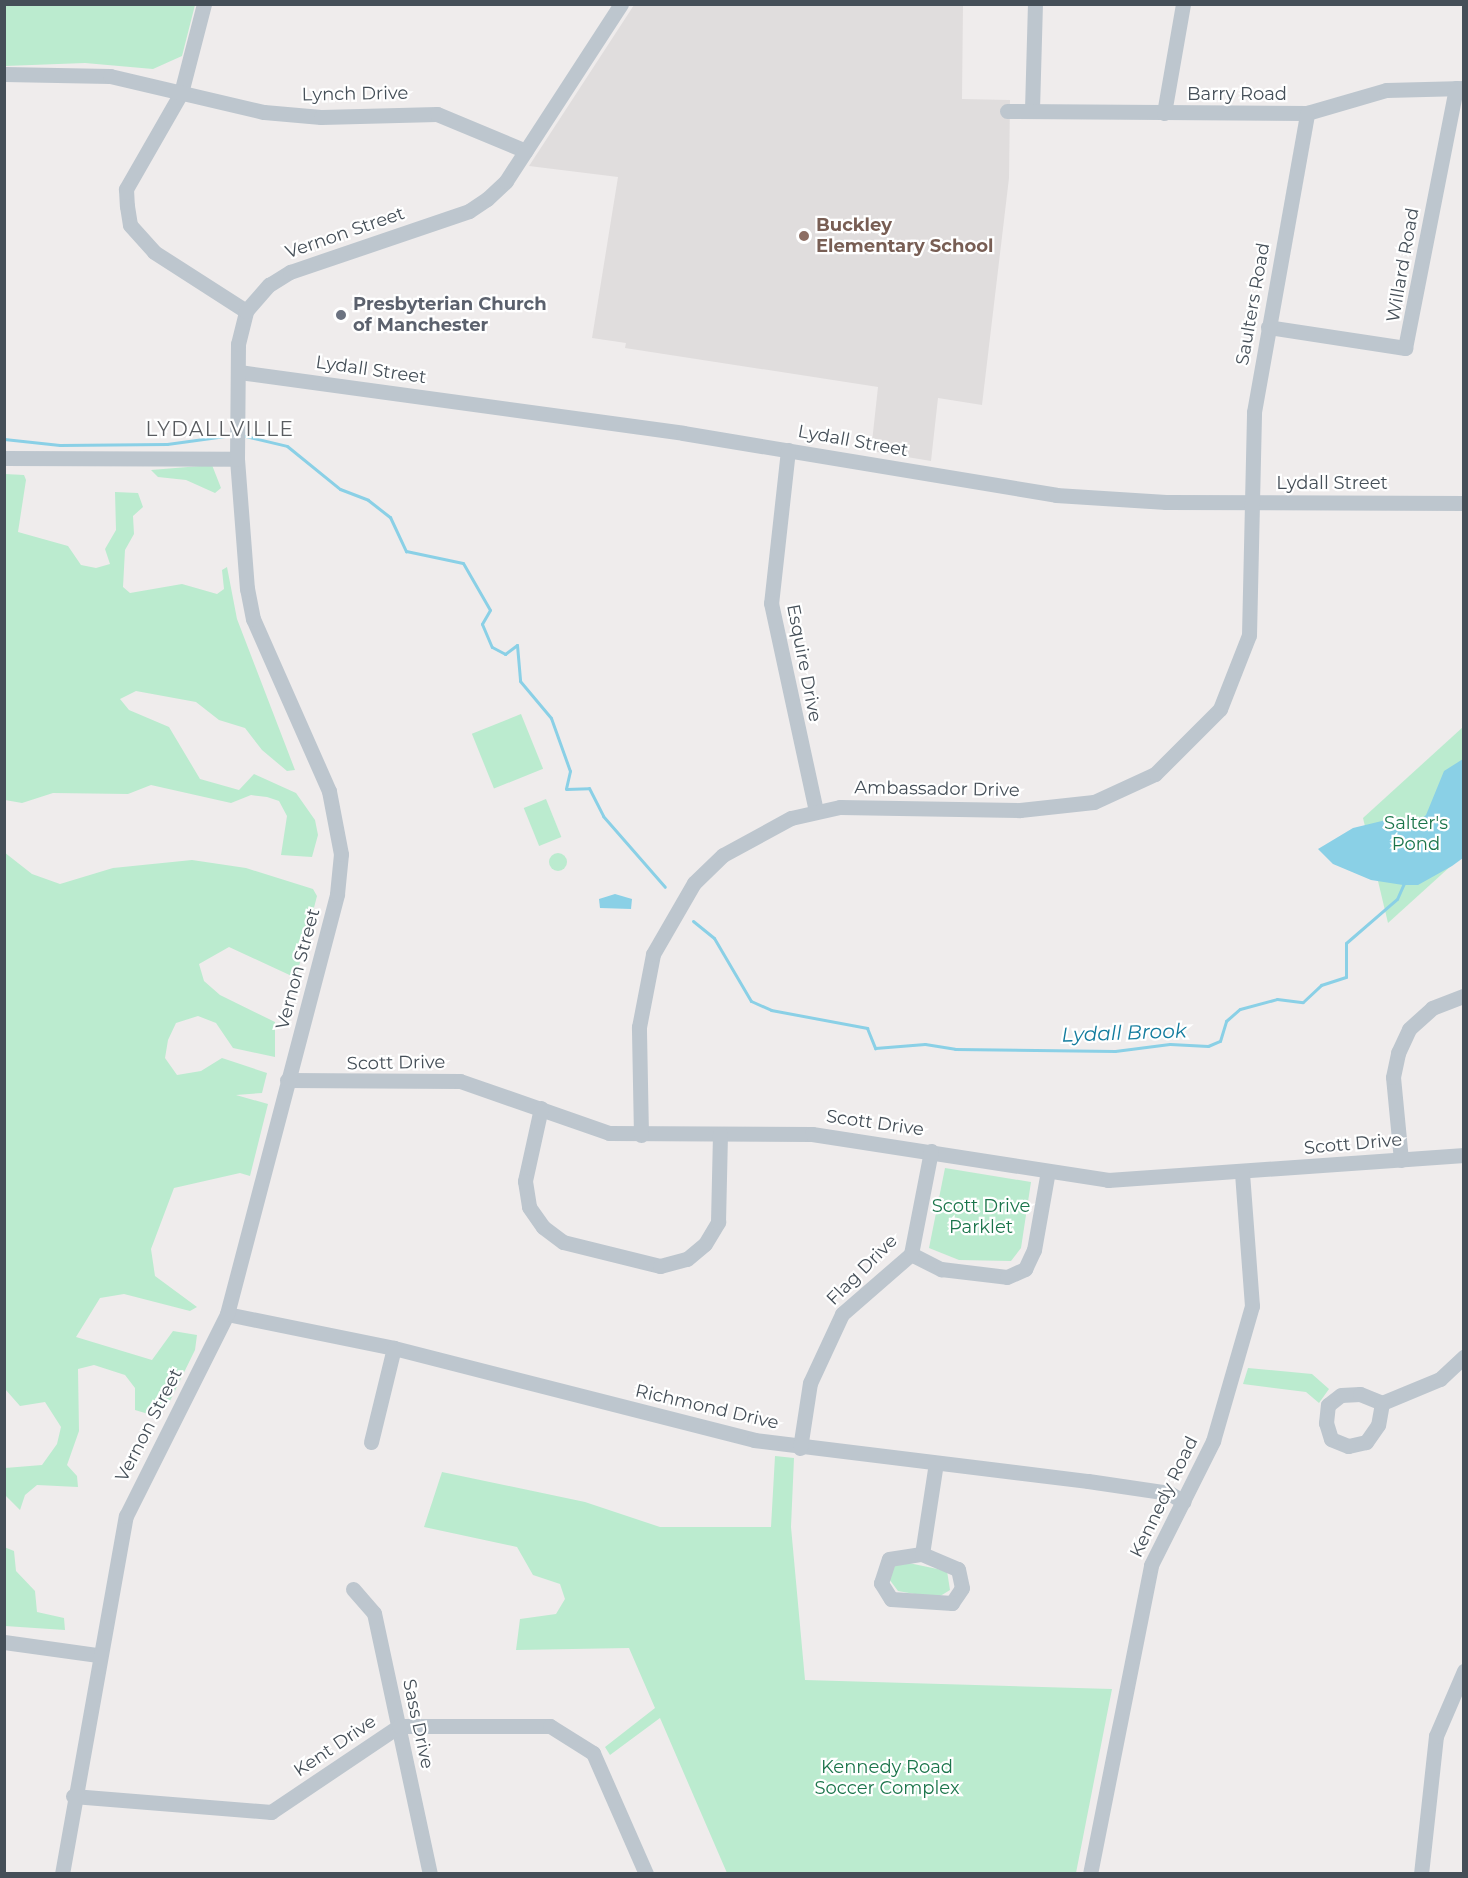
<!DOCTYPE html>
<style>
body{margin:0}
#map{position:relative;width:1468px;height:1878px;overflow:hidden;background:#efecec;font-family:Montserrat,sans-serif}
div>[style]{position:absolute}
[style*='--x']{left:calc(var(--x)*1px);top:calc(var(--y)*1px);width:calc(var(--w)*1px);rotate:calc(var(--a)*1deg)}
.education>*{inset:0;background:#e0dddd}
.green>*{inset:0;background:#bbebcf;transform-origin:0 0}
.round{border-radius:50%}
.water>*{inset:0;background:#8ad0e6}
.stream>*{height:3px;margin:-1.5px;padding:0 1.5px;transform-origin:1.5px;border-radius:1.5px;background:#8ad0e6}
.minor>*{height:15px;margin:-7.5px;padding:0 7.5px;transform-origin:7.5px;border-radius:7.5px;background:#bdc6ce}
.dots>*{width:16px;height:16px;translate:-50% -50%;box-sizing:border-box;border:3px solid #fff;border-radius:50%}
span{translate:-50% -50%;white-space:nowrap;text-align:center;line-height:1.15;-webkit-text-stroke:4.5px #fff;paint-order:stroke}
.street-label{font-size:18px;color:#454f58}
.education-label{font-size:18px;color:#785e54;font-weight:700}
.left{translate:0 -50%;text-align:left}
.worship-label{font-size:18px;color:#5b616d;font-weight:700}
.park-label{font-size:18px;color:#1b754b}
.neighbourhood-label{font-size:20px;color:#595c60;letter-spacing:1.5px}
.water-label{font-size:20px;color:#137c9e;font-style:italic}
.frame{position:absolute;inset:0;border:6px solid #454f58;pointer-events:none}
</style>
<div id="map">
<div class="education">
<i style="clip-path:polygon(634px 5px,963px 5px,962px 99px,1010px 100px,1009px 178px,982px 405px,938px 398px,931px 461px,871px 451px,878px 387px,625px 348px,626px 343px,592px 338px,618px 177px,529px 166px)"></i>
</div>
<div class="green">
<i style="clip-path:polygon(4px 5px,195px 5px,182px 56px,153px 69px,85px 63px,5px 66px)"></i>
<i style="clip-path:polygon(212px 465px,221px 488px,215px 493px,186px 480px,158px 477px,151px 470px)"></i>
<i style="clip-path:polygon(5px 474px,24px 475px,26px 480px,18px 532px,68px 546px,81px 565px,96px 568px,110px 564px,105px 549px,116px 530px,115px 492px,138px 493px,143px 507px,133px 516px,134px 534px,125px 550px,123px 587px,130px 593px,182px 584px,217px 594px,224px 589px,222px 570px,227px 567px,237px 619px,295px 770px,287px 771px,262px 750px,245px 728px,219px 720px,196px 702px,136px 691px,120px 699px,129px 710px,169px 727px,200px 779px,239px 790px,254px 774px,296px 793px,315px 820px,318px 835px,312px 857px,281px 855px,287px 816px,279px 801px,267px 797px,251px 795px,231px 803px,151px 785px,128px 794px,53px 793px,22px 803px,5px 800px)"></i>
<i style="left:521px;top:714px;width:59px;height:53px;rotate:68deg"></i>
<i style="clip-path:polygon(1463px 727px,1463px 855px,1388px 923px,1363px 818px)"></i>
<i style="left:546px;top:799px;width:41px;height:24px;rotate:68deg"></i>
<i style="clip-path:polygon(4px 852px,32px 874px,60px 884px,113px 868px,192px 860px,246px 868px,313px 889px,317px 896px,296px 978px,229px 947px,199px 964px,204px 981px,220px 995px,275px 1022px,275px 1057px,233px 1048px,216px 1023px,198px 1016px,176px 1023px,168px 1040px,165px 1058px,177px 1075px,201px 1071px,222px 1058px,267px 1073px,262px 1093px,236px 1095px,268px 1104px,250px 1176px,240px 1173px,174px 1188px,151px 1249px,155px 1276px,197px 1307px,190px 1311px,124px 1294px,100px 1298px,76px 1337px,152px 1360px,173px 1331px,197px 1335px,195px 1350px,170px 1401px,155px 1416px,135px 1410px,135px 1388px,125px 1375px,94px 1365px,78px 1369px,79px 1431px,67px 1465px,77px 1476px,78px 1487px,37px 1485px,25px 1495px,20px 1510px,5px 1495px,5px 1468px,42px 1465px,57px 1444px,61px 1427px,45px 1402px,20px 1406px,5px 1389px)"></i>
<i class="round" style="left:549px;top:853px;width:18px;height:18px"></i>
<i style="clip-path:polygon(945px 1168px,1031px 1182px,1021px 1248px,1011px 1261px,959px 1260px,929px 1248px)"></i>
<i style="clip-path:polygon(1248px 1368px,1312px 1374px,1329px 1389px,1319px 1403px,1306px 1392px,1243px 1384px)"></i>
<i style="clip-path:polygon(775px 1456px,794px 1458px,791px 1527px,805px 1680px,1112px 1689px,1076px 1873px,727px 1873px,660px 1718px,610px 1755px,605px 1747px,655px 1708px,629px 1648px,516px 1650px,520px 1619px,556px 1614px,565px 1599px,560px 1584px,533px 1575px,517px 1547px,424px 1527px,442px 1472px,585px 1502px,660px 1527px,771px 1527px)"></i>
<i style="clip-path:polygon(4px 1547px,14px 1551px,16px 1571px,35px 1591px,37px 1612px,64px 1618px,65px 1630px,5px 1626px)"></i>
<i style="clip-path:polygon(904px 1562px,947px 1571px,950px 1590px,937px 1598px,898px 1591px,889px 1579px,895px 1565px)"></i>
</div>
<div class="water">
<i style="clip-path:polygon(1463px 759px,1463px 858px,1452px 866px,1418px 885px,1403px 885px,1371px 880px,1333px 864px,1318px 849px,1353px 828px,1386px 820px,1412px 827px,1426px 815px,1444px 771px)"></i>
<i style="clip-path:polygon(615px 894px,632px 899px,631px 909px,600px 908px,599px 899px)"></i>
</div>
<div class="stream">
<i style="--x:241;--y:435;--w:47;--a:13.4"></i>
<i style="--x:287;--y:446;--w:68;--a:39.1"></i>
<i style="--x:340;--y:489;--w:30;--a:21"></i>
<i style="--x:368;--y:500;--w:28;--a:38"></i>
<i style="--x:390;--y:517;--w:38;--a:65"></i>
<i style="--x:406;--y:551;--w:58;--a:11.9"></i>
<i style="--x:463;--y:563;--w:54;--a:60.1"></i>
<i style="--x:490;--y:610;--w:16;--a:120"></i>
<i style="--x:482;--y:624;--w:25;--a:67"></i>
<i style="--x:492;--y:647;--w:15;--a:28"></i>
<i style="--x:505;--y:654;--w:15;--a:-37"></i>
<i style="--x:517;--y:645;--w:36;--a:85"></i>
<i style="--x:520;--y:681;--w:48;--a:50"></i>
<i style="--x:551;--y:718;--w:56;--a:70.3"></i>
<i style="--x:570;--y:771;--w:18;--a:103"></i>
<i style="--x:566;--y:789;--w:23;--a:-2"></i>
<i style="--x:589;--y:788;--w:31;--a:63"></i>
<i style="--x:603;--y:816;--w:94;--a:48.9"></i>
<i style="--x:4;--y:439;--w:56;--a:6.1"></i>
<i style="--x:60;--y:445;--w:107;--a:-0.5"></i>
<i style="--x:167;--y:444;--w:66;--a:-7.9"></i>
<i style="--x:693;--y:921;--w:27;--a:39"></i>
<i style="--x:714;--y:938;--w:73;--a:59.6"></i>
<i style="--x:751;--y:1001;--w:22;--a:24"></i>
<i style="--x:771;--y:1010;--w:98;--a:10.6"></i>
<i style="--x:867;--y:1028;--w:22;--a:68"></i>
<i style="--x:875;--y:1048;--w:50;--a:-4.6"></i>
<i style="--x:925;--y:1044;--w:30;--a:9"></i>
<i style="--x:955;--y:1049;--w:160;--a:0.7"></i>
<i style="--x:1115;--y:1051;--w:55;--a:-7.3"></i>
<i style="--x:1170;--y:1044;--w:38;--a:3"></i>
<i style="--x:1208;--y:1046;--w:13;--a:-23"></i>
<i style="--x:1220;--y:1041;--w:21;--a:-73"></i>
<i style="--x:1226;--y:1021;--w:18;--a:-41"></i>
<i style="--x:1240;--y:1009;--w:38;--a:-15"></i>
<i style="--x:1277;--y:999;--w:26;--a:7"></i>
<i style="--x:1303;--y:1002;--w:25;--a:-43"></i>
<i style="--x:1321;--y:985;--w:26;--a:-18"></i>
<i style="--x:1346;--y:977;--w:34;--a:-90"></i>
<i style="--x:1346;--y:943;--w:67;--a:-40.8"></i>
<i style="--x:1397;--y:899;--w:17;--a:-66"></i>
</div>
<div class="minor">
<i style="--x:204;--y:4;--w:92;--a:104.5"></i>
<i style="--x:181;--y:93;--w:111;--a:119.8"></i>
<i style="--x:126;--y:189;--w:17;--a:87"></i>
<i style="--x:127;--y:206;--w:19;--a:81"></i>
<i style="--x:130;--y:225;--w:36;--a:48"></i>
<i style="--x:154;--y:252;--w:109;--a:32.7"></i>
<i style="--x:4;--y:74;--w:106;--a:1.1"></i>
<i style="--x:110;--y:76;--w:158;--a:13.2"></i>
<i style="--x:264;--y:112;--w:57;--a:5"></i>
<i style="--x:321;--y:117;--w:116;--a:-1.5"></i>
<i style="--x:437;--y:114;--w:96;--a:22.6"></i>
<i style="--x:1032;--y:110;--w:106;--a:-88.4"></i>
<i style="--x:1007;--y:111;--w:300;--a:0.4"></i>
<i style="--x:1307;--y:113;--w:82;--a:-16.2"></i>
<i style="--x:1386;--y:90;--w:78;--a:-1.5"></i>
<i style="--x:1164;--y:113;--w:111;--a:-80.1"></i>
<i style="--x:1268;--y:327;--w:139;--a:8.7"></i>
<i style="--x:1405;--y:348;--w:265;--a:-78.9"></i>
<i style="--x:239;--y:372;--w:448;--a:7.8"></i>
<i style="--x:683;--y:433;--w:378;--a:9.4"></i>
<i style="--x:1056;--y:495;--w:110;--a:3.6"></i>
<i style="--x:1166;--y:502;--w:298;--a:0.2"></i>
<i style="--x:788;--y:450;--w:154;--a:96.3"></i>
<i style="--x:771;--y:603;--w:213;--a:77.8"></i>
<i style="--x:4;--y:458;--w:233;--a:0.2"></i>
<i style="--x:287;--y:1080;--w:173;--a:0.3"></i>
<i style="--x:460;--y:1081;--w:158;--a:19.2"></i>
<i style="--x:609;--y:1133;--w:203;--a:0.3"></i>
<i style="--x:812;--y:1134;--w:300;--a:8.8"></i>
<i style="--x:1108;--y:1180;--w:357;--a:-4"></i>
<i style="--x:541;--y:1108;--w:75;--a:102.4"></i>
<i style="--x:525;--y:1181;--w:26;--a:81"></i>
<i style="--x:529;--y:1207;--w:24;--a:55"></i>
<i style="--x:543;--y:1227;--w:25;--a:37"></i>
<i style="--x:563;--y:1242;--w:100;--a:13.9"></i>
<i style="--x:660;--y:1266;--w:28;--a:-15"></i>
<i style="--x:687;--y:1259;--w:23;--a:-40"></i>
<i style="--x:705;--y:1244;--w:26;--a:-59"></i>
<i style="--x:718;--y:1222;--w:88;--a:-88.7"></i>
<i style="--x:641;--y:1135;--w:108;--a:-91.1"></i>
<i style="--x:639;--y:1027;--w:74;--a:-79.1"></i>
<i style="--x:653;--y:954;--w:82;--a:-60"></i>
<i style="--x:694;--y:883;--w:40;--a:-44"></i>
<i style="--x:723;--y:855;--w:77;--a:-28.6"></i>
<i style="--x:791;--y:818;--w:50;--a:-12.7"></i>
<i style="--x:840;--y:807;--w:180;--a:1"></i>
<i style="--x:1020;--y:810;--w:74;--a:-6.2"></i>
<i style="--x:1094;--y:802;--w:67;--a:-24.7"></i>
<i style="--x:1155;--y:774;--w:92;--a:-45"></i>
<i style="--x:1220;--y:709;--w:79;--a:-68.6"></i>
<i style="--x:1249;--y:635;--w:223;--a:-88.7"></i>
<i style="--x:1254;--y:412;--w:304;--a:-79.9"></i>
<i style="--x:1401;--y:1160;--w:83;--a:-95.5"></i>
<i style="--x:1393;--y:1077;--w:25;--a:-78"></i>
<i style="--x:1398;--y:1053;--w:26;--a:-65"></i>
<i style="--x:1409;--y:1029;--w:31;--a:-42"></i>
<i style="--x:1432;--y:1008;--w:34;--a:-21"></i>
<i style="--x:911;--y:1254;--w:34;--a:27"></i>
<i style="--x:941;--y:1269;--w:66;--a:6.9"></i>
<i style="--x:1007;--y:1277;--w:20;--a:-24"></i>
<i style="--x:1025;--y:1269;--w:21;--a:-65"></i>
<i style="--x:1034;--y:1250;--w:80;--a:-80"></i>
<i style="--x:227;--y:1314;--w:170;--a:11.5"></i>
<i style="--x:394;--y:1348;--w:372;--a:14.3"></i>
<i style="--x:754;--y:1440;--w:337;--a:7"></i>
<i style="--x:1088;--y:1481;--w:82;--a:8.4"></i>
<i style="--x:1169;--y:1493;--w:17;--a:31"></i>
<i style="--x:1382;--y:1403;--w:22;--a:100"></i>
<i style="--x:1378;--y:1425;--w:21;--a:125"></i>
<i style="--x:1366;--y:1442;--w:18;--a:167"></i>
<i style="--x:1348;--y:1446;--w:18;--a:-158"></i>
<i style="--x:1331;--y:1439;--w:17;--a:-107"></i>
<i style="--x:1326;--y:1423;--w:18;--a:-84"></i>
<i style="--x:1328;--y:1405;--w:16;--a:-38"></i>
<i style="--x:1341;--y:1395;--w:19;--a:-3"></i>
<i style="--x:1360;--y:1394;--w:24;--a:22"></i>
<i style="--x:1382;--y:1403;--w:63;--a:-22.5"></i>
<i style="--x:1440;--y:1379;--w:33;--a:-43"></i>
<i style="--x:371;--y:1442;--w:97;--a:-76.3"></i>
<i style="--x:800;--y:1448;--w:66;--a:-81.3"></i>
<i style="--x:810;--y:1383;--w:76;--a:-65.1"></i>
<i style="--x:842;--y:1314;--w:91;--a:-41"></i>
<i style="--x:911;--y:1254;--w:105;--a:-79"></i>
<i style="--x:922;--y:1554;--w:39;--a:23"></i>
<i style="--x:958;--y:1569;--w:19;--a:78"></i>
<i style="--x:962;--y:1588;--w:18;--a:124"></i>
<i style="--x:952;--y:1603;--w:61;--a:-176.2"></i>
<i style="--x:891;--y:1599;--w:19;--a:-122"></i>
<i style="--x:881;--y:1583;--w:25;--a:-72"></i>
<i style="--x:889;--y:1559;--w:33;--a:-9"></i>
<i style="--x:922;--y:1554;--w:92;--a:-81.3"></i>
<i style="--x:353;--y:1589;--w:32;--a:49"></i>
<i style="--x:374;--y:1613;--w:267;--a:77.9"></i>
<i style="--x:4;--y:1642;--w:95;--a:7.9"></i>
<i style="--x:73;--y:1796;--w:199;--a:4.6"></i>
<i style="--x:271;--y:1812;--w:154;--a:-33.9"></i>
<i style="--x:399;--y:1726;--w:151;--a:0"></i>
<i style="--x:550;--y:1726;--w:51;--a:32.1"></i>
<i style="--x:593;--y:1753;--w:132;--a:66.3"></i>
<i style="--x:62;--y:1874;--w:364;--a:-79.9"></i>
<i style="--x:126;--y:1516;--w:226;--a:-63.4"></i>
<i style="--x:227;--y:1314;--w:434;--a:-75.3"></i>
<i style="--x:337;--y:894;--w:40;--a:-84.3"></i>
<i style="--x:341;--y:854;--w:64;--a:-100.8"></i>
<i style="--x:329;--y:791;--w:188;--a:-113.8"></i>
<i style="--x:253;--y:619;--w:31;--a:-101"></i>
<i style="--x:247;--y:589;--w:130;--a:-94.4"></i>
<i style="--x:237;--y:459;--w:115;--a:-89.5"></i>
<i style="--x:238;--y:344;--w:34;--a:-76"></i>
<i style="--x:246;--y:311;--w:35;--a:-49"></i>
<i style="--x:269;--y:285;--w:25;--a:-32"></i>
<i style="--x:290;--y:272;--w:189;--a:-18.8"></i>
<i style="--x:469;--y:211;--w:22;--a:-34"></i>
<i style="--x:487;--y:199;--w:26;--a:-43"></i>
<i style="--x:506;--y:181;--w:211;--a:-57"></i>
<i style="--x:1090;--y:1874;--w:315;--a:-78.8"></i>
<i style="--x:1151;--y:1565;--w:139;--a:-63.4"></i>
<i style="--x:1213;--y:1441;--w:141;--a:-73.9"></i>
<i style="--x:1252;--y:1306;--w:133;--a:-94.3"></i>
<i style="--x:1421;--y:1874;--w:139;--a:-83.8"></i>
<i style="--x:1436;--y:1736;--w:71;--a:-66.7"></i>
</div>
<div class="dots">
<i style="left:804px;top:236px;background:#8d6e63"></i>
<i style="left:341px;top:315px;background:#6b7280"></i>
</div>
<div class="street-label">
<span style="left:355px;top:94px;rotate:-1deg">Lynch Drive</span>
<span style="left:1237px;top:94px">Barry Road</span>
<span style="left:345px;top:233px;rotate:-19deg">Vernon Street</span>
<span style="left:1403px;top:265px;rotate:-80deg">Willard Road</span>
<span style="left:1253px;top:304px;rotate:-80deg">Saulters Road</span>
<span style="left:371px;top:370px;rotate:8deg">Lydall Street</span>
<span style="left:853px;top:441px;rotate:10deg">Lydall Street</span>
<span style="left:1332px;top:483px">Lydall Street</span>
<span style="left:804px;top:663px;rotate:79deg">Esquire Drive</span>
<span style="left:937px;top:789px;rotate:1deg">Ambassador Drive</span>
<span style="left:298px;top:969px;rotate:-75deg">Vernon Street</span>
<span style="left:396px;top:1063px;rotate:-1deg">Scott Drive</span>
<span style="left:875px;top:1123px;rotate:8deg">Scott Drive</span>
<span style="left:1353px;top:1144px;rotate:-5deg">Scott Drive</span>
<span style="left:862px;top:1270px;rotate:-45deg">Flag Drive</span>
<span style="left:707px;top:1407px;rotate:13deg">Richmond Drive</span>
<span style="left:149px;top:1425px;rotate:-63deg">Vernon Street</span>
<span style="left:1164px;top:1497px;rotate:-64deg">Kennedy Road</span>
<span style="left:418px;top:1724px;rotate:78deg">Sass Drive</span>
<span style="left:335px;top:1746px;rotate:-34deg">Kent Drive</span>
</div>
<div class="education-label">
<span class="left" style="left:816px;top:236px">Buckley<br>Elementary School</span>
</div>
<div class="worship-label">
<span class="left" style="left:353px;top:315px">Presbyterian Church<br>of Manchester</span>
</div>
<div class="park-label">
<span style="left:1416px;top:834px">Salter's<br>Pond</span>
<span style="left:981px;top:1217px">Scott Drive<br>Parklet</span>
<span style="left:887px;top:1778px">Kennedy Road<br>Soccer Complex</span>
</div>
<div class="neighbourhood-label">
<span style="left:220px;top:429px">LYDALLVILLE</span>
</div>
<div class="water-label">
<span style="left:1124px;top:1033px;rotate:-2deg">Lydall Brook</span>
</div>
<div class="frame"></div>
</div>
